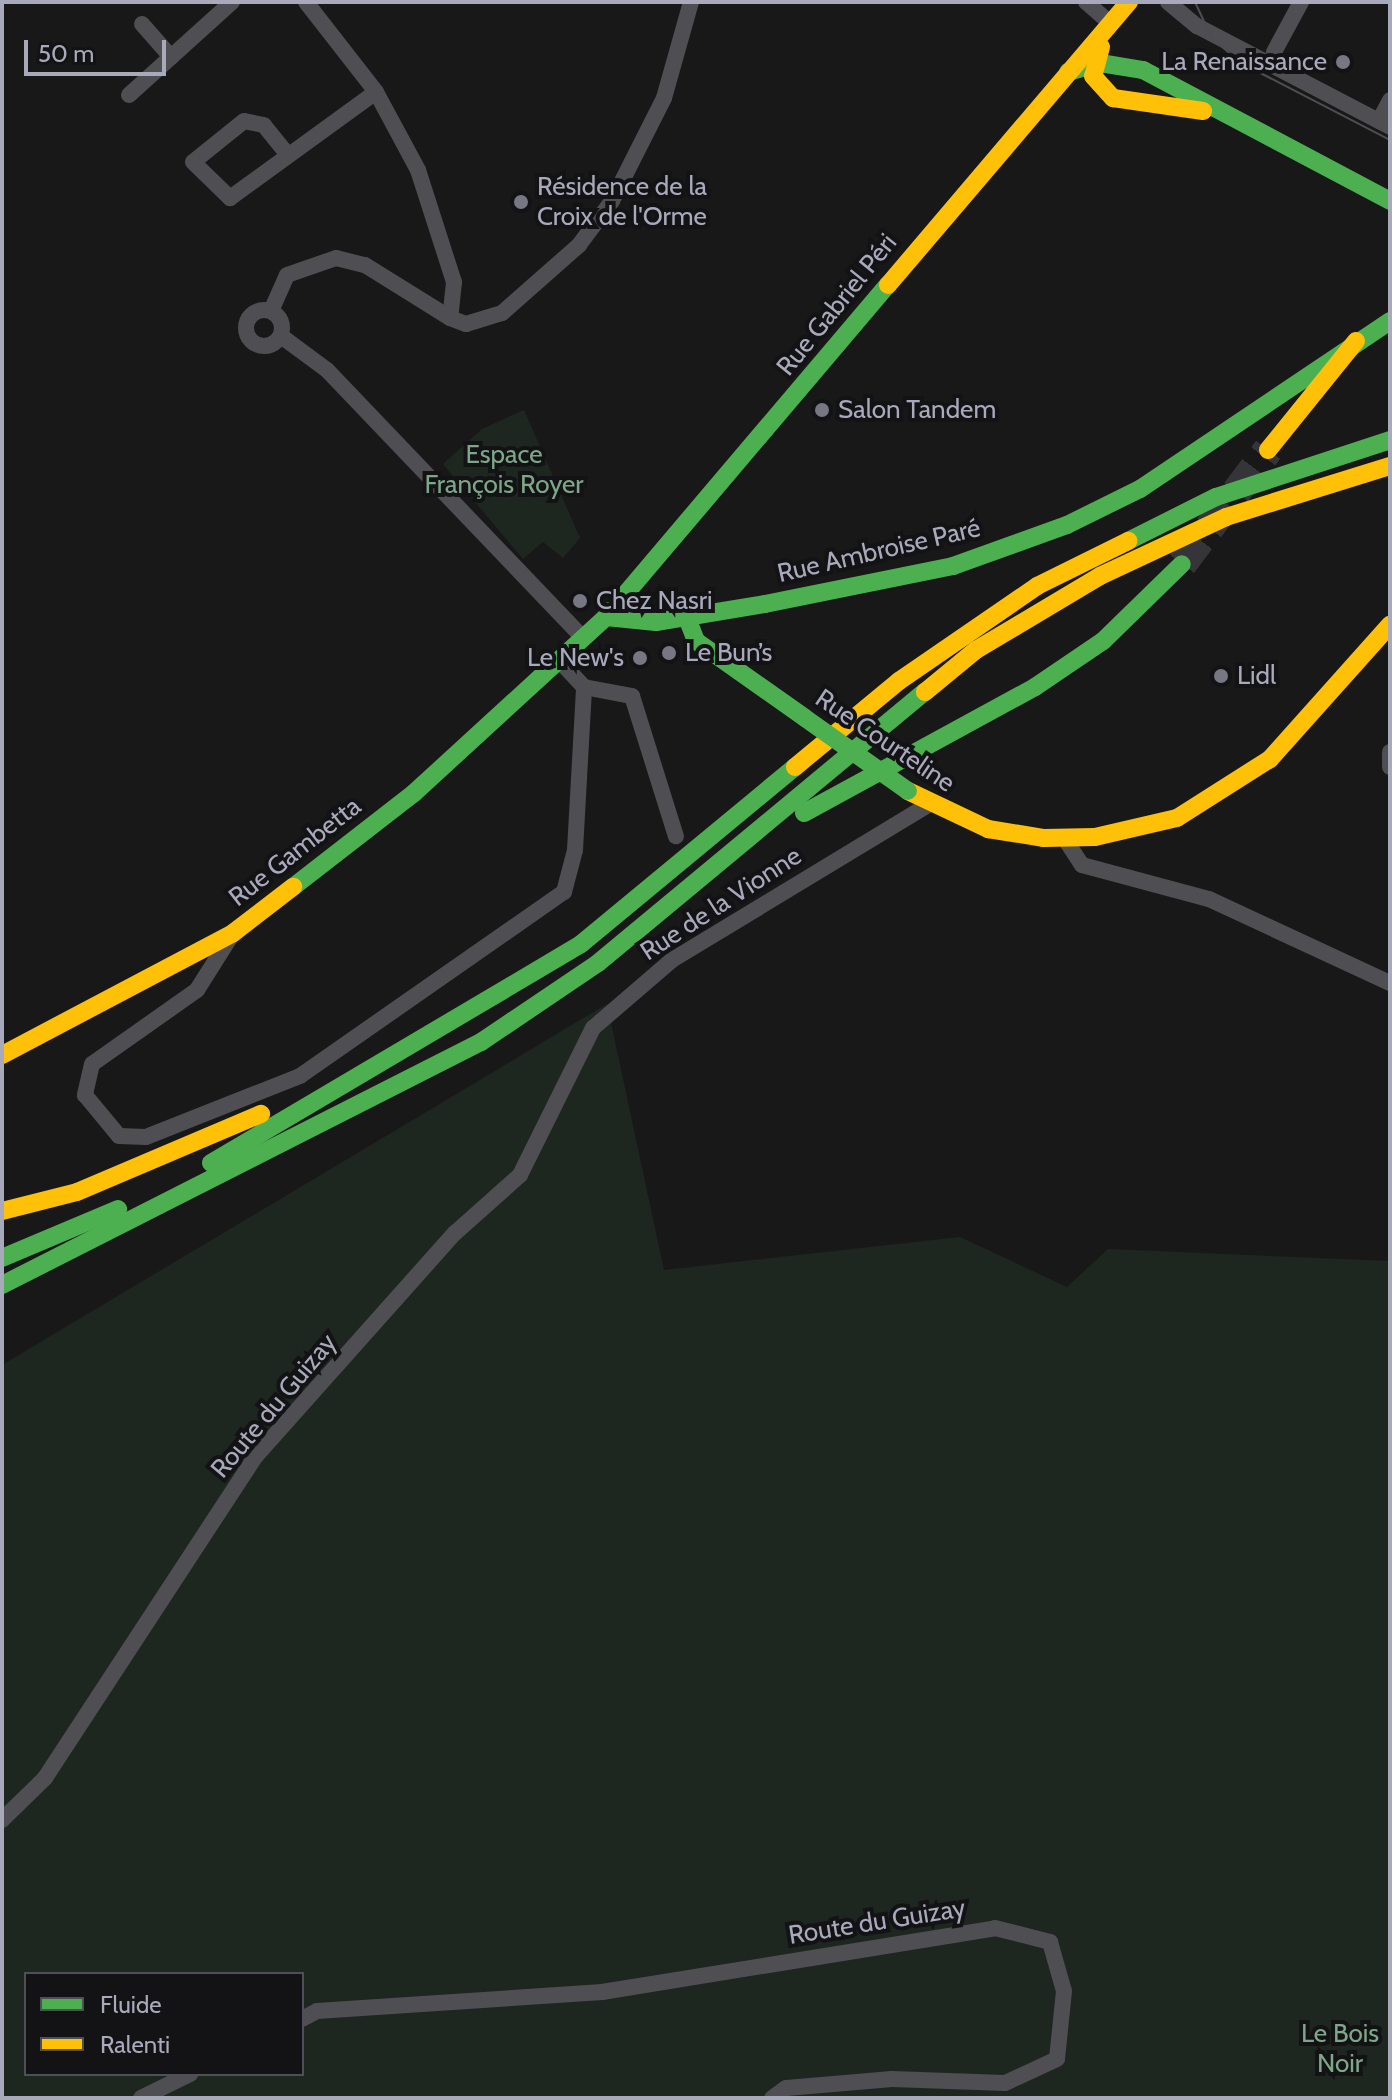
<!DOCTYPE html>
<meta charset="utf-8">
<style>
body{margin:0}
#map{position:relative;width:1392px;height:2100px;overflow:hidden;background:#181819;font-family:Cabin,sans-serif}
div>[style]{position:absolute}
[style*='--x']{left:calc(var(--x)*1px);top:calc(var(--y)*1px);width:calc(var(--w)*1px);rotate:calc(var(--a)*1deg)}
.green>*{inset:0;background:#1e2620}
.highway-tunnel>*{height:30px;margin-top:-15px;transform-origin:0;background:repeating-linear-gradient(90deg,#353539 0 30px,transparent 0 45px)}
.street>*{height:16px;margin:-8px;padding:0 8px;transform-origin:8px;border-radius:8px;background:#4e4e53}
.street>.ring{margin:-8px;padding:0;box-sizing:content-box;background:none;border:16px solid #4e4e53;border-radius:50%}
.fast>*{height:18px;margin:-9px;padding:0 9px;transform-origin:9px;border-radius:9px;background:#4caf50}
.slow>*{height:18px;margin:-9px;padding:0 9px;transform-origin:9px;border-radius:9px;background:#ffc107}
.tram>*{height:2px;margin:-1px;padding:0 1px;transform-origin:1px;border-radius:1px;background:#4d4d52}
.fast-bridge>*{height:18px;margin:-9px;padding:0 9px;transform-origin:9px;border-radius:9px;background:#4caf50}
.dots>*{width:22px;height:22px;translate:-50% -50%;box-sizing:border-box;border:4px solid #131215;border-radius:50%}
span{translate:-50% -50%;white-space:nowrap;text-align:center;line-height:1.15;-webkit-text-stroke:8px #131215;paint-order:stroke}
.poi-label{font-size:26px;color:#a8aabb}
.right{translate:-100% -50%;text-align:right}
.left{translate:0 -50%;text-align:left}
.street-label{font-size:26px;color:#a8aabb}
.park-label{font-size:26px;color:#7da788}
.frame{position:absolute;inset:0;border:4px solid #a8aabb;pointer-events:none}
.legend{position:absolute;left:24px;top:1972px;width:280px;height:104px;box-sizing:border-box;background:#131215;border:2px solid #4f4f57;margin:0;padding:10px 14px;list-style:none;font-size:24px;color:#a8aabb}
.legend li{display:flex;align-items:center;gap:16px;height:40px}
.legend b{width:40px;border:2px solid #4f4f57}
.scale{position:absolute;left:24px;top:40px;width:142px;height:36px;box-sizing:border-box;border:4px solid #a8aabb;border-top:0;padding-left:10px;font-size:24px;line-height:28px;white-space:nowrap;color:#a8aabb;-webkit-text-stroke:6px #131215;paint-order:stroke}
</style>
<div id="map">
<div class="green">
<i style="clip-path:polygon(524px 410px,580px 538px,563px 558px,543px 542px,523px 559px,443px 464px,482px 429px)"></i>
<i style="clip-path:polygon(evenodd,607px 1004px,664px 1270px,960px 1237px,1067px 1287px,1108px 1249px,1390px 1261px,1390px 2098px,2px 2098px,2px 1365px,607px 1004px,26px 1974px,302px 1974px,302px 2074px,26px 2074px,26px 1974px)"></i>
</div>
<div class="highway-tunnel">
<i style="--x:1182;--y:564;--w:143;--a:-53"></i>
</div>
<div class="street">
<i style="--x:306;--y:2;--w:114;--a:52.1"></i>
<i style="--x:376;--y:92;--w:89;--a:61.7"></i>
<i style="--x:418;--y:170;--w:118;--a:72.2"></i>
<i style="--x:454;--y:282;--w:36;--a:96"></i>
<i style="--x:1086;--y:2;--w:30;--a:41"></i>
<i style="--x:1168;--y:2;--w:38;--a:40"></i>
<i style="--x:1197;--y:26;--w:218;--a:27.6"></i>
<i style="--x:142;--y:24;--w:44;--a:48.7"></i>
<i style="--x:1274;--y:52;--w:57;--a:-61.6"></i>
<i style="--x:129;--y:95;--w:139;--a:-42.1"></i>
<i style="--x:1379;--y:121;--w:24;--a:-62"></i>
<i style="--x:288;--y:155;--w:38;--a:-129"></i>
<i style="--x:264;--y:125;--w:20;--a:-169"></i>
<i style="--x:244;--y:121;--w:65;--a:141.2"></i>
<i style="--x:193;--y:162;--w:52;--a:44.2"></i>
<i style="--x:230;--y:198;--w:180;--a:-36"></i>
<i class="ring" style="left:246px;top:310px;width:20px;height:20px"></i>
<i style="--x:271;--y:311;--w:39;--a:-66"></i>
<i style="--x:287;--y:275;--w:52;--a:-19.1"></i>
<i style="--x:336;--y:258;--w:30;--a:14"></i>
<i style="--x:365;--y:265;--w:100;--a:31.9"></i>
<i style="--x:450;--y:318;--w:17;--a:21"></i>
<i style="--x:466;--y:324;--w:38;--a:-17"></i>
<i style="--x:502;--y:313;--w:103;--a:-41.4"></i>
<i style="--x:579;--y:245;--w:55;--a:-53.1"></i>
<i style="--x:612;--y:201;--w:115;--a:-63.2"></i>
<i style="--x:664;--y:98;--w:100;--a:-74.3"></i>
<i style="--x:281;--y:336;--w:57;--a:36.5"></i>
<i style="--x:327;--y:370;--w:369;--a:46.3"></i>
<i style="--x:584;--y:687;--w:49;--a:10.6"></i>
<i style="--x:632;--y:696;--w:147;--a:72.6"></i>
<i style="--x:1390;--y:752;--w:15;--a:90"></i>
<i style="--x:1065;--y:839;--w:31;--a:57"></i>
<i style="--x:1082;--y:865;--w:131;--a:15"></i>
<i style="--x:1209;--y:899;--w:200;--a:24.9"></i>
<i style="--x:233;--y:933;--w:67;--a:122.3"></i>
<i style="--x:197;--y:990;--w:128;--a:144.8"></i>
<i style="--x:92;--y:1064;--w:32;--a:103"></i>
<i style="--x:85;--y:1095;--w:53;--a:50.3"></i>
<i style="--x:119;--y:1136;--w:27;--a:2"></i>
<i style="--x:146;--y:1137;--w:166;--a:-21.6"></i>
<i style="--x:300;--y:1076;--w:322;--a:-34.9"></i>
<i style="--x:564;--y:892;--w:43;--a:-75.3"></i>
<i style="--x:575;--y:850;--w:163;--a:-86.8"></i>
<i style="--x:584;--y:687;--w:37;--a:-133"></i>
<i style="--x:2;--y:1820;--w:60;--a:-44.3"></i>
<i style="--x:45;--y:1778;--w:385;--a:-56.8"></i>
<i style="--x:256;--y:1456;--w:299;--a:-48.3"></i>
<i style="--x:455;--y:1233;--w:87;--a:-41.7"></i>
<i style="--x:520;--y:1175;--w:164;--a:-63.6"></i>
<i style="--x:593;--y:1028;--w:104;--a:-40.7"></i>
<i style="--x:672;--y:960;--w:299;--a:-31.2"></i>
<i style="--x:302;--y:2019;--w:17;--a:-28"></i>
<i style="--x:317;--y:2011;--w:286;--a:-3.8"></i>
<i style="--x:602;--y:1992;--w:398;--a:-9.2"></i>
<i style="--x:995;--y:1928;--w:57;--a:14.3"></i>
<i style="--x:1050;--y:1942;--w:51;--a:74.1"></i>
<i style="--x:1064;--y:1991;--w:68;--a:95.9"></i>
<i style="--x:1057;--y:2059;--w:57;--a:155.2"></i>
<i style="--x:1005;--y:2083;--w:113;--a:-178"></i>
<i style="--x:892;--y:2079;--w:106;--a:175.1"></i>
<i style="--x:786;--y:2088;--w:17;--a:144"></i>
<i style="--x:141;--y:2098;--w:55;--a:-26.1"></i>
</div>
<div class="fast">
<i style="--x:1068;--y:72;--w:33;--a:-16"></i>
<i style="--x:1100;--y:63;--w:44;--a:9.2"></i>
<i style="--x:1143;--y:70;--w:280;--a:27.9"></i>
<i style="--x:1128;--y:541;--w:98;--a:-26.6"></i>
<i style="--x:1216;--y:497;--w:183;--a:-18.1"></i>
<i style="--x:686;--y:615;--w:28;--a:69"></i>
<i style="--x:696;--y:641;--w:133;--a:35.2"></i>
<i style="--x:606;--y:617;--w:50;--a:5.7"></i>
<i style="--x:656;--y:622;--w:110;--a:-9.4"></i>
<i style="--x:765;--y:604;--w:192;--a:-11.4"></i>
<i style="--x:953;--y:566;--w:121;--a:-19.8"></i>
<i style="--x:1067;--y:525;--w:81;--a:-26.3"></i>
<i style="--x:1140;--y:489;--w:301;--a:-33.9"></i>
<i style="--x:804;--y:813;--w:263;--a:-28.6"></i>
<i style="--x:1035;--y:687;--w:82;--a:-34.1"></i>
<i style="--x:1103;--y:641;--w:110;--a:-44.3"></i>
<i style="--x:293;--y:887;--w:153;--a:-37.8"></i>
<i style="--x:414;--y:793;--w:260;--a:-42.5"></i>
<i style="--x:606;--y:617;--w:436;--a:-49.7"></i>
<i style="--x:211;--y:1163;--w:430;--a:-30.6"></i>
<i style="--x:581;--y:944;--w:278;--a:-39.6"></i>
<i style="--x:2;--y:1258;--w:126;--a:-22.9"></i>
<i style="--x:2;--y:1285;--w:537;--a:-26.9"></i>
<i style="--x:481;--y:1042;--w:141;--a:-34"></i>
<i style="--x:598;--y:963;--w:425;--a:-39.7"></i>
</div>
<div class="slow">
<i style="--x:1101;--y:47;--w:30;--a:105"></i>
<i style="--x:1093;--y:76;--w:30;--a:48"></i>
<i style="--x:1113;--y:98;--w:91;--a:8.2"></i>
<i style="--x:888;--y:285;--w:372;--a:-49.6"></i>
<i style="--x:1268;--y:450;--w:140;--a:-51.1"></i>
<i style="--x:925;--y:692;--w:66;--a:-39.5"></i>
<i style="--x:976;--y:650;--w:144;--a:-30.8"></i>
<i style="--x:1100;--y:576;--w:139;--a:-25.1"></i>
<i style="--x:1226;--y:517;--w:172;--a:-17.3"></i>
<i style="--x:795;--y:767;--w:135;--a:-39.6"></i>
<i style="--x:899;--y:681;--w:168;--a:-34.5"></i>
<i style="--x:1037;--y:586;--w:102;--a:-26.3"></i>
<i style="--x:908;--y:791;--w:89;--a:25.4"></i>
<i style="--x:988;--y:829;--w:57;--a:9.1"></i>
<i style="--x:1044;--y:838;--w:51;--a:-1.1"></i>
<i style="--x:1095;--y:837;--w:84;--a:-13"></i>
<i style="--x:1177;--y:818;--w:110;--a:-32.4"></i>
<i style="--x:1270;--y:759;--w:180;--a:-48.2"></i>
<i style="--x:2;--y:1055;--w:261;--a:-27.8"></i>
<i style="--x:233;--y:933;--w:76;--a:-37.5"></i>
<i style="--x:2;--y:1211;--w:77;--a:-14.2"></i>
<i style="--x:77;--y:1192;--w:200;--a:-23"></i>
</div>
<div class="tram">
<i style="--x:1195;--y:2;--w:40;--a:65"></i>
<i style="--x:1212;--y:38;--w:38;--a:41"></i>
<i style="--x:1241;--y:63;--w:168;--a:27.3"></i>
</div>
<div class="fast-bridge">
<i style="--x:805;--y:718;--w:126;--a:35.3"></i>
</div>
<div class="dots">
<i style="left:1343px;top:62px;background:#767782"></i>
<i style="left:521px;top:202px;background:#767782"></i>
<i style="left:822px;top:410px;background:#767782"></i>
<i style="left:580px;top:601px;background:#767782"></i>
<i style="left:669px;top:653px;background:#767782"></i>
<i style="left:640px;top:658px;background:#767782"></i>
<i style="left:1221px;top:676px;background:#767782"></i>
</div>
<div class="poi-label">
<span class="right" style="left:1327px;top:62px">La Renaissance</span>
<span class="left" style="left:537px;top:202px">Résidence de la<br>Croix de l'Orme</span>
<span class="left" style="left:838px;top:410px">Salon Tandem</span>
<span class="left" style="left:596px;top:601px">Chez Nasri</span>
<span class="left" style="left:685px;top:653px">Le Bun’s</span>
<span class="right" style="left:624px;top:658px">Le New's</span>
<span class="left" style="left:1237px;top:676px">Lidl</span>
</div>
<div class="street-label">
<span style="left:837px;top:305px;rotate:-51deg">Rue Gabriel Péri</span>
<span style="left:879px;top:551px;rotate:-13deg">Rue Ambroise Paré</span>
<span style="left:885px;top:741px;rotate:34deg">Rue Courteline</span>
<span style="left:295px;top:852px;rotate:-38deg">Rue Gambetta</span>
<span style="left:721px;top:904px;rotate:-33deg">Rue de la Vionne</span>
<span style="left:274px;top:1406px;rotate:-50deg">Route du Guizay</span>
<span style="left:877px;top:1922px;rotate:-9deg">Route du Guizay</span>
</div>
<div class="park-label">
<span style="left:504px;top:470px">Espace<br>François Royer</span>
<span style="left:1340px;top:2049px">Le Bois<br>Noir</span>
</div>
<div class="frame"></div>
<ul class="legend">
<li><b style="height:10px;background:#4caf50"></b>Fluide</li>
<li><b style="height:10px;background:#ffc107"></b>Ralenti</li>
</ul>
<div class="scale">50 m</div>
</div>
